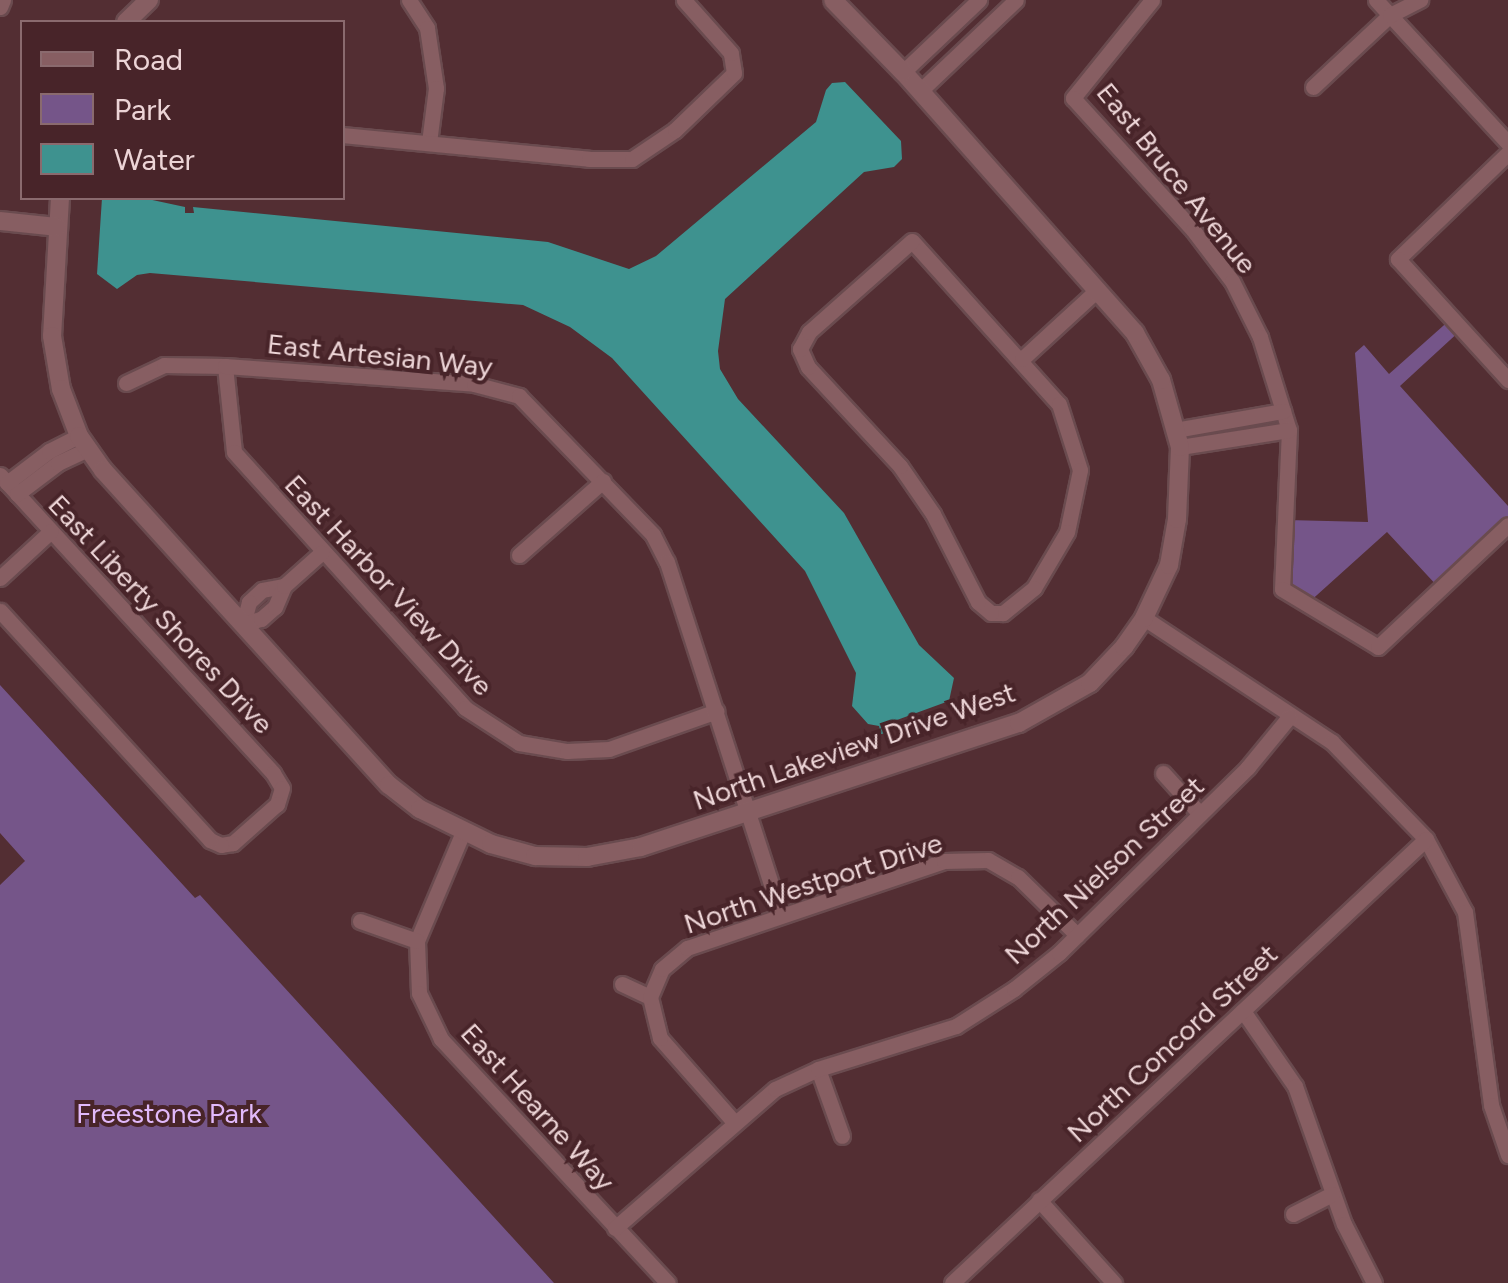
<!DOCTYPE html>
<style>
body{margin:0}
#map{position:relative;width:1508px;height:1283px;overflow:hidden;background:#532e33;font-family:Figtree,sans-serif}
div>[style]{position:absolute}
[style*='--x']{left:calc(var(--x)*1px);top:calc(var(--y)*1px);width:calc(var(--w)*1px);rotate:calc(var(--a)*1deg)}
.green>*{inset:0;background:#755589}
.water>*{inset:0;background:#3e928f}
.roads{filter:drop-shadow(2px 0 #6a4b4f) drop-shadow(-2px 0 #6a4b4f) drop-shadow(0 2px #6a4b4f) drop-shadow(0 -2px #6a4b4f)}
.minor>*{height:15px;margin:-7.5px;padding:0 7.5px;transform-origin:7.5px;border-radius:7.5px;background:#875e62}
.tertiary>*{height:18px;margin:-9px;padding:0 9px;transform-origin:9px;border-radius:9px;background:#875e62}
span{translate:-50% -50%;white-space:nowrap;text-align:center;line-height:1.15;-webkit-text-stroke:8px #482429;paint-order:stroke}
.street-label{font-size:28px;color:#ecd4d6}
.park-label{font-size:28px;color:#e1b9fb}
.legend{position:absolute;left:20px;top:20px;width:325px;height:180px;box-sizing:border-box;background:#482429;border:2px solid #8a6a6e;margin:0;padding:12px 18px;list-style:none;font-size:30px;color:#ecd4d6}
.legend li{display:flex;align-items:center;gap:20px;height:50px}
.legend b{width:50px;border:2px solid #8a6a6e}
</style>
<div id="map">
<div class="green">
<i style="clip-path:polygon(1452px 318px,1462px 329px,1400px 386px,1508px 506px,1508px 525px,1440px 589px,1387px 532px,1307px 604px,1282px 589px,1287px 520px,1368px 522px,1355px 353px,1364px 345px,1389px 374px)"></i>
<i style="clip-path:polygon(0 685px,195px 898px,200px 895px,554px 1283px,0 1283px,0 885px,25px 861px,0 833px)"></i>
</div>
<div class="water">
<i style="clip-path:polygon(845px 82px,901px 141px,902px 159px,894px 167px,864px 172px,725px 299px,718px 351px,720px 369px,738px 399px,844px 513px,919px 645px,954px 678px,949px 701px,886px 724px,888px 733px,881px 734px,879px 726px,868px 724px,852px 706px,856px 673px,805px 571px,612px 358px,570px 327px,523px 305px,150px 273px,137px 275px,117px 289px,97px 274px,102px 198px,143px 198px,185px 207px,185px 213px,194px 213px,193px 207px,548px 242px,629px 269px,656px 256px,816px 122px,826px 90px,832px 83px)"></i>
</div>
<div class="roads">
<div class="minor">
<i style="--x:409;--y:0;--w:33;--a:57"></i>
<i style="--x:427;--y:28;--w:61;--a:81.5"></i>
<i style="--x:436;--y:88;--w:55;--a:97.3"></i>
<i style="--x:1152;--y:0;--w:126;--a:128.9"></i>
<i style="--x:1073;--y:98;--w:178;--a:47.7"></i>
<i style="--x:1193;--y:230;--w:64;--a:52.6"></i>
<i style="--x:1232;--y:281;--w:63;--a:63.4"></i>
<i style="--x:1260;--y:337;--w:97;--a:72.7"></i>
<i style="--x:1289;--y:430;--w:159;--a:92.5"></i>
<i style="--x:1282;--y:589;--w:112;--a:31.1"></i>
<i style="--x:1378;--y:647;--w:178;--a:-43.2"></i>
<i style="--x:1376;--y:0;--w:195;--a:47.3"></i>
<i style="--x:0;--y:7;--w:8;--a:-67"></i>
<i style="--x:903;--y:72;--w:105;--a:-43.5"></i>
<i style="--x:1313;--y:87;--w:105;--a:-43.1"></i>
<i style="--x:1390;--y:15;--w:34;--a:-27"></i>
<i style="--x:920;--y:91;--w:132;--a:-43.5"></i>
<i style="--x:342;--y:135;--w:248;--a:5.5"></i>
<i style="--x:589;--y:159;--w:43;--a:0"></i>
<i style="--x:632;--y:159;--w:52;--a:-34"></i>
<i style="--x:675;--y:130;--w:82;--a:-44"></i>
<i style="--x:734;--y:73;--w:20;--a:-99"></i>
<i style="--x:731;--y:53;--w:71;--a:-131.6"></i>
<i style="--x:1508;--y:153;--w:153;--a:136.1"></i>
<i style="--x:1398;--y:259;--w:164;--a:47.7"></i>
<i style="--x:912;--y:241;--w:219;--a:48"></i>
<i style="--x:1059;--y:404;--w:69;--a:72.3"></i>
<i style="--x:1080;--y:470;--w:63;--a:101.8"></i>
<i style="--x:1067;--y:532;--w:65;--a:120.5"></i>
<i style="--x:1034;--y:588;--w:40;--a:141"></i>
<i style="--x:1003;--y:613;--w:12;--a:180"></i>
<i style="--x:991;--y:613;--w:17;--a:-140"></i>
<i style="--x:978;--y:602;--w:99;--a:-117.1"></i>
<i style="--x:933;--y:514;--w:58;--a:-124.5"></i>
<i style="--x:900;--y:466;--w:135;--a:-132.9"></i>
<i style="--x:808;--y:367;--w:20;--a:-114"></i>
<i style="--x:800;--y:349;--w:19;--a:-62"></i>
<i style="--x:809;--y:332;--w:137;--a:-41.5"></i>
<i style="--x:1022;--y:359;--w:102;--a:-42.6"></i>
<i style="--x:225;--y:366;--w:86;--a:84"></i>
<i style="--x:234;--y:452;--w:345;--a:47.9"></i>
<i style="--x:465;--y:708;--w:64;--a:32.9"></i>
<i style="--x:519;--y:743;--w:49;--a:9.5"></i>
<i style="--x:567;--y:751;--w:42;--a:-2.7"></i>
<i style="--x:609;--y:749;--w:114;--a:-19.4"></i>
<i style="--x:126;--y:383;--w:42;--a:-25.3"></i>
<i style="--x:164;--y:365;--w:61;--a:0.9"></i>
<i style="--x:225;--y:366;--w:250;--a:4.1"></i>
<i style="--x:474;--y:384;--w:47;--a:14.9"></i>
<i style="--x:519;--y:396;--w:193;--a:46"></i>
<i style="--x:653;--y:535;--w:30;--a:63"></i>
<i style="--x:667;--y:562;--w:371;--a:72.1"></i>
<i style="--x:1175;--y:430;--w:110;--a:-10"></i>
<i style="--x:1180;--y:447;--w:110;--a:-8.9"></i>
<i style="--x:0;--y:475;--w:404;--a:47.5"></i>
<i style="--x:273;--y:773;--w:17;--a:59"></i>
<i style="--x:282;--y:788;--w:17;--a:107"></i>
<i style="--x:277;--y:804;--w:59;--a:138.4"></i>
<i style="--x:233;--y:843;--w:12;--a:171"></i>
<i style="--x:221;--y:845;--w:12;--a:-156"></i>
<i style="--x:210;--y:840;--w:311;--a:-132.5"></i>
<i style="--x:7;--y:483;--w:53;--a:-37.3"></i>
<i style="--x:49;--y:451;--w:34;--a:-27"></i>
<i style="--x:17;--y:494;--w:51;--a:-37.1"></i>
<i style="--x:58;--y:463;--w:33;--a:-25"></i>
<i style="--x:519;--y:555;--w:112;--a:-41.4"></i>
<i style="--x:0;--y:578;--w:69;--a:-42.7"></i>
<i style="--x:284;--y:586;--w:22;--a:170"></i>
<i style="--x:262;--y:590;--w:18;--a:137"></i>
<i style="--x:249;--y:602;--w:23;--a:105"></i>
<i style="--x:243;--y:624;--w:19;--a:-16"></i>
<i style="--x:261;--y:619;--w:18;--a:-41"></i>
<i style="--x:275;--y:607;--w:23;--a:-67"></i>
<i style="--x:284;--y:586;--w:50;--a:-41.7"></i>
<i style="--x:1144;--y:618;--w:225;--a:33.4"></i>
<i style="--x:1332;--y:742;--w:135;--a:45.9"></i>
<i style="--x:1426;--y:839;--w:83;--a:61.9"></i>
<i style="--x:1465;--y:912;--w:195;--a:82.3"></i>
<i style="--x:1491;--y:1105;--w:53;--a:71.2"></i>
<i style="--x:1163;--y:773;--w:55;--a:47.9"></i>
<i style="--x:463;--y:832;--w:118;--a:112.9"></i>
<i style="--x:417;--y:941;--w:52;--a:87.8"></i>
<i style="--x:419;--y:993;--w:51;--a:64.4"></i>
<i style="--x:441;--y:1039;--w:333;--a:47.1"></i>
<i style="--x:360;--y:921;--w:60;--a:19.3"></i>
<i style="--x:622;--y:984;--w:31;--a:25"></i>
<i style="--x:1243;--y:1011;--w:91;--a:55.3"></i>
<i style="--x:1295;--y:1086;--w:146;--a:70.5"></i>
<i style="--x:1344;--y:1224;--w:66;--a:63"></i>
<i style="--x:818;--y:1069;--w:71;--a:70.3"></i>
<i style="--x:734;--y:1122;--w:112;--a:-131.4"></i>
<i style="--x:660;--y:1038;--w:42;--a:-103.7"></i>
<i style="--x:650;--y:997;--w:30;--a:-67"></i>
<i style="--x:662;--y:969;--w:33;--a:-40"></i>
<i style="--x:687;--y:948;--w:271;--a:-18.7"></i>
<i style="--x:944;--y:861;--w:44;--a:-1.3"></i>
<i style="--x:988;--y:860;--w:34;--a:30"></i>
<i style="--x:1018;--y:877;--w:83;--a:44.5"></i>
<i style="--x:1039;--y:1200;--w:112;--a:47.9"></i>
<i style="--x:1293;--y:1214;--w:44;--a:-27.1"></i>
<i style="--x:615;--y:1228;--w:212;--a:-41"></i>
<i style="--x:775;--y:1089;--w:47;--a:-24.9"></i>
<i style="--x:818;--y:1069;--w:145;--a:-17.3"></i>
<i style="--x:956;--y:1026;--w:69;--a:-32.5"></i>
<i style="--x:1014;--y:989;--w:58;--a:-38.7"></i>
<i style="--x:1059;--y:953;--w:265;--a:-44.5"></i>
<i style="--x:1248;--y:767;--w:65;--a:-50.6"></i>
<i style="--x:952;--y:1283;--w:649;--a:-43.13"></i>
</div>
<div class="tertiary">
<i style="--x:126;--y:22;--w:32;--a:-44"></i>
<i style="--x:60;--y:198;--w:138;--a:93.3"></i>
<i style="--x:52;--y:336;--w:54;--a:80.4"></i>
<i style="--x:61;--y:389;--w:50;--a:69"></i>
<i style="--x:79;--y:436;--w:42;--a:54.8"></i>
<i style="--x:103;--y:470;--w:425;--a:47.8"></i>
<i style="--x:389;--y:785;--w:39;--a:38"></i>
<i style="--x:420;--y:809;--w:79;--a:26.2"></i>
<i style="--x:491;--y:844;--w:46;--a:15.3"></i>
<i style="--x:535;--y:856;--w:52;--a:1.1"></i>
<i style="--x:587;--y:857;--w:55;--a:-10.5"></i>
<i style="--x:641;--y:847;--w:398;--a:-18.2"></i>
<i style="--x:1019;--y:723;--w:81;--a:-29.4"></i>
<i style="--x:1090;--y:683;--w:50;--a:-46.6"></i>
<i style="--x:1124;--y:647;--w:35;--a:-55"></i>
<i style="--x:1144;--y:618;--w:59;--a:-64.7"></i>
<i style="--x:1169;--y:565;--w:47;--a:-80.1"></i>
<i style="--x:1177;--y:519;--w:72;--a:-87.6"></i>
<i style="--x:1180;--y:447;--w:70;--a:-105.8"></i>
<i style="--x:1161;--y:380;--w:54;--a:-119"></i>
<i style="--x:1135;--y:333;--w:349;--a:-131.6"></i>
<i style="--x:903;--y:72;--w:100;--a:-134.2"></i>
<i style="--x:0;--y:221;--w:57;--a:6"></i>
</div>
</div>
<div class="street-label">
<span style="left:1177px;top:178px;rotate:51deg">East Bruce Avenue</span>
<span style="left:380px;top:355px;rotate:6deg">East Artesian Way</span>
<span style="left:389px;top:585px;rotate:47deg">East Harbor View Drive</span>
<span style="left:161px;top:614px;rotate:47deg">East Liberty Shores Drive</span>
<span style="left:854px;top:746px;rotate:-19deg">North Lakeview Drive West</span>
<span style="left:1104px;top:870px;rotate:-43deg">North Nielson Street</span>
<span style="left:813px;top:883px;rotate:-18deg">North Westport Drive</span>
<span style="left:1172px;top:1043px;rotate:-43deg">North Concord Street</span>
<span style="left:538px;top:1107px;rotate:48deg">East Hearne Way</span>
</div>
<div class="park-label">
<span style="left:169px;top:1113px">Freestone Park</span>
</div>
<ul class="legend">
<li><b style="height:12px;background:#875e62"></b>Road</li>
<li><b style="height:28px;background:#755589"></b>Park</li>
<li><b style="height:28px;background:#3e928f"></b>Water</li>
</ul>
</div>
